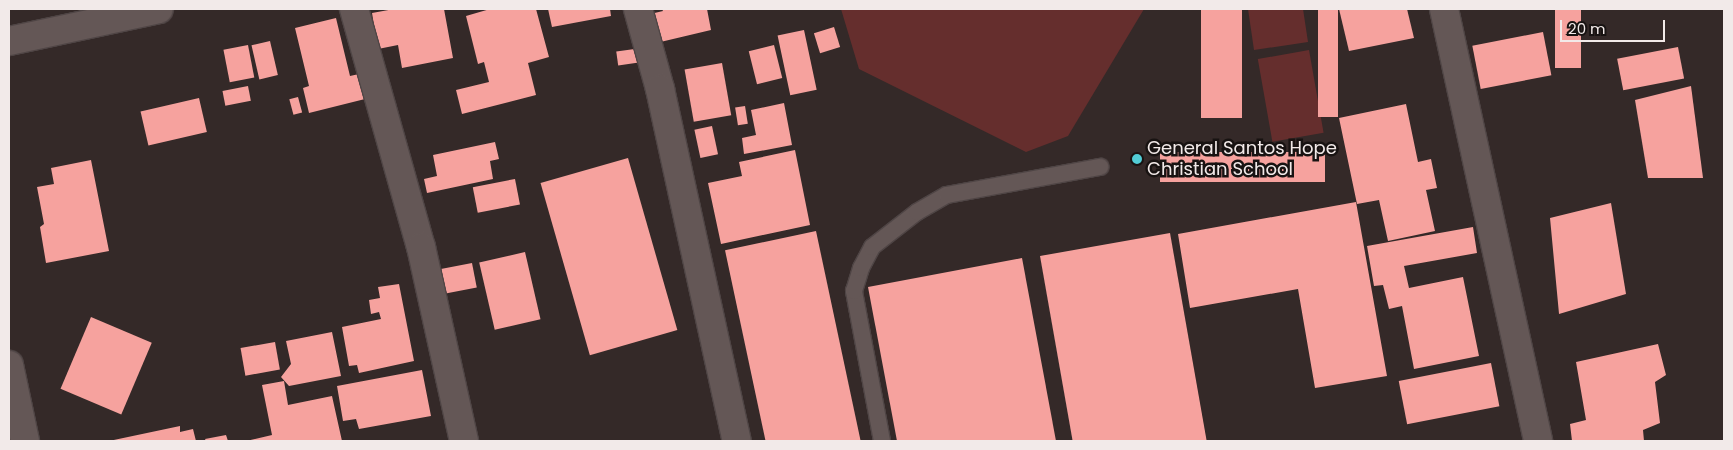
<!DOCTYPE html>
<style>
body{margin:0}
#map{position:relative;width:1733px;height:450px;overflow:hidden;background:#342928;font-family:Poppins,sans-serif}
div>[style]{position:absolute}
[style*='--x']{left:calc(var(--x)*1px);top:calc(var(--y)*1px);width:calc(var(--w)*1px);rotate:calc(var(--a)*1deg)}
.green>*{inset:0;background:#652e2d;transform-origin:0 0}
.building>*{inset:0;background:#f6a29e;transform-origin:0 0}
.roads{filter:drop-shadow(1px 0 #4f4545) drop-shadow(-1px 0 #4f4545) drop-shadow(0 1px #4f4545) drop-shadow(0 -1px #4f4545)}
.lane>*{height:16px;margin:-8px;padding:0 8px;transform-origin:8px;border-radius:8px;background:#645756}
.street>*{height:28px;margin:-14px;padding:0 14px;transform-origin:14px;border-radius:14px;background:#645756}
.dots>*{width:14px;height:14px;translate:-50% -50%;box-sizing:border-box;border:2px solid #181312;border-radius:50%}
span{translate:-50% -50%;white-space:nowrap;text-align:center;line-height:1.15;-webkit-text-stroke:5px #181312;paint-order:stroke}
.poi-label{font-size:18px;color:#f2eae9}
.left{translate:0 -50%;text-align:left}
.frame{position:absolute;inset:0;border:10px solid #f2eae9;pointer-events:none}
.scale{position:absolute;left:1560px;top:20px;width:105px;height:22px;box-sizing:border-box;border:2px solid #f2eae9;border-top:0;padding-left:6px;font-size:15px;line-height:18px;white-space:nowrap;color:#f2eae9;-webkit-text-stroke:4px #181312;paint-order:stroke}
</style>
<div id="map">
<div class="green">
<i style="clip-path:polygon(841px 9px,1144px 9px,1068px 136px,1026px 152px,859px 69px)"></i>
<i style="clip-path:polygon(1248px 9px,1303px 9px,1308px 42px,1254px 50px)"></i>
<i style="left:1309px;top:50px;width:84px;height:52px;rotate:80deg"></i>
</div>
<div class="building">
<i style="clip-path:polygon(394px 9px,444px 9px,453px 58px,402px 68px,398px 45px,378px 49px,372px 13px)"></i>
<i style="clip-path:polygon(490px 9px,536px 9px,549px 57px,528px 63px,536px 95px,462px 114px,456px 90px,489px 82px,484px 62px,478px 64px,466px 16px)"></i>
<i style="clip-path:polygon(548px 9px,610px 9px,611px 16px,552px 27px)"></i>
<i style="clip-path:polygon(662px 9px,707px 9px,711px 30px,652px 44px,646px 15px,663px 11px)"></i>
<i style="left:1201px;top:9px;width:41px;height:109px"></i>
<i style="left:1318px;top:9px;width:20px;height:108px"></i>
<i style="clip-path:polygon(1339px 9px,1407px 9px,1414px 38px,1349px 51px)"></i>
<i style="left:1555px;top:9px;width:26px;height:59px"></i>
<i style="clip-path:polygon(336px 18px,350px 76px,359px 74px,365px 99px,309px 113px,303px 88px,309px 86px,295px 28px)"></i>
<i style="left:834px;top:27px;width:21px;height:21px;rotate:73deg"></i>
<i style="left:804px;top:30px;width:61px;height:27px;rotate:78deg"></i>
<i style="left:1543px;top:32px;width:44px;height:72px;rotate:79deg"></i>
<i style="left:270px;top:41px;width:35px;height:19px;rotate:77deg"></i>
<i style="left:248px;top:45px;width:33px;height:25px;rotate:79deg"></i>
<i style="left:774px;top:45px;width:34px;height:26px;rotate:76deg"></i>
<i style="left:1678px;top:47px;width:32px;height:62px;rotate:79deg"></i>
<i style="left:642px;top:48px;width:14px;height:26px;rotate:82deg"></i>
<i style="left:722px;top:63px;width:53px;height:38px;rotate:80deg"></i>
<i style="left:248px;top:86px;width:15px;height:26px;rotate:79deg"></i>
<i style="clip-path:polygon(1691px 86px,1703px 178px,1648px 178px,1635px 100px)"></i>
<i style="left:298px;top:97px;width:16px;height:9px;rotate:75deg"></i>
<i style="left:199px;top:98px;width:35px;height:60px;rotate:77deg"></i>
<i style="clip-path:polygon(784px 103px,792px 145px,744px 154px,742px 138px,756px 135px,751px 110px)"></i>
<i style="clip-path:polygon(1406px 104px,1418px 162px,1431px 159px,1437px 188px,1426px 190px,1435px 231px,1388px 241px,1379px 200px,1357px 204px,1339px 118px)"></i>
<i style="left:745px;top:106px;width:18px;height:10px;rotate:81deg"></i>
<i style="left:712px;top:126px;width:29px;height:18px;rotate:78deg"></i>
<i style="clip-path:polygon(495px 142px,499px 159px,490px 161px,493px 179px,427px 193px,424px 179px,437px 176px,433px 155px)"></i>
<i style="clip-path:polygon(795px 150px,810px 225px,721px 244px,708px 183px,742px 176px,739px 162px)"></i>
<i style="left:1325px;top:152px;width:30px;height:165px;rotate:90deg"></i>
<i style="left:628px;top:158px;width:179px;height:91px;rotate:74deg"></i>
<i style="clip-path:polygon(91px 160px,109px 251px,46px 263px,40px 227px,44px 224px,37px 187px,54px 184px,51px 168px)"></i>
<i style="left:515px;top:179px;width:26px;height:43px;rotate:79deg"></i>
<i style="clip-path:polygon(1356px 202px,1387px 376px,1315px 388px,1298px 289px,1190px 308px,1178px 234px)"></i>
<i style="clip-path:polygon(1611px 203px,1626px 294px,1559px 314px,1550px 218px)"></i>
<i style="clip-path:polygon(1473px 227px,1477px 253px,1404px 266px,1409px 288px,1463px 277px,1479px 356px,1414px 369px,1402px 306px,1389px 309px,1383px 285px,1374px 286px,1367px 246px)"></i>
<i style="left:816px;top:231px;width:214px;height:93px;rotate:78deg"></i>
<i style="left:1170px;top:233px;width:211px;height:132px;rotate:80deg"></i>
<i style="left:525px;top:252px;width:69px;height:47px;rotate:77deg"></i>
<i style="clip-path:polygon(1022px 258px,1056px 441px,897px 441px,868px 287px)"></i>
<i style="left:472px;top:263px;width:25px;height:33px;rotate:79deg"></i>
<i style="clip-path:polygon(399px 284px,414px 361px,359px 373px,357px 365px,349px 366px,342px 327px,381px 319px,379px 312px,371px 314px,369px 300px,380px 298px,378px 287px)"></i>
<i style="left:91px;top:317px;width:66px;height:78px;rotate:23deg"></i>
<i style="clip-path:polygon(332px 332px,341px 376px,289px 386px,281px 377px,291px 364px,286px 341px)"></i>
<i style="left:275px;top:342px;width:28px;height:35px;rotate:80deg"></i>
<i style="clip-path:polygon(1658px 344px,1666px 375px,1655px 382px,1660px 423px,1643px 430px,1644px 441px,1572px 441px,1570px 424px,1586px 420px,1576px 362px)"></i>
<i style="left:1491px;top:363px;width:44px;height:94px;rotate:79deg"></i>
<i style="clip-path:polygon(422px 370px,431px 416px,359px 429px,356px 419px,343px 421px,337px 386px)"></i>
<i style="clip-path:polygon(284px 381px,288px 405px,332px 396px,342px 441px,246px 441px,272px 435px,262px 385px)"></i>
<i style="clip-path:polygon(180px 426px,180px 432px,193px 429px,196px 441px,109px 441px)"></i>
<i style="clip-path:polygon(226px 435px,228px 441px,206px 441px,205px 439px)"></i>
</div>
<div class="roads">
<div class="lane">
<i style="--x:882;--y:441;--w:153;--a:-100.6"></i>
<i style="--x:854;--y:291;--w:24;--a:-73"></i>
<i style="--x:861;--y:268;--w:24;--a:-62"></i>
<i style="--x:872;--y:247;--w:57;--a:-37.9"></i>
<i style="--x:917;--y:212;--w:34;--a:-30"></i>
<i style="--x:947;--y:195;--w:156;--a:-10.4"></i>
</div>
<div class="street">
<i style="--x:354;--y:9;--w:247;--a:74.3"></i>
<i style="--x:421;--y:247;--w:199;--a:77.5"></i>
<i style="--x:638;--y:9;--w:83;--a:74.6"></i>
<i style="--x:660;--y:89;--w:360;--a:77.7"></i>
<i style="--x:1444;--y:9;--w:442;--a:77.7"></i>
<i style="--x:9;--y:41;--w:153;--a:-12"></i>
<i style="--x:9;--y:365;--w:78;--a:78.1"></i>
</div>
</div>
<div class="dots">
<i style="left:1137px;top:159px;background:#52ccd5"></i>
</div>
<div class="poi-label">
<span class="left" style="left:1147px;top:159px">General Santos Hope<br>Christian School</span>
</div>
<div class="frame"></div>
<div class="scale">20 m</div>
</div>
